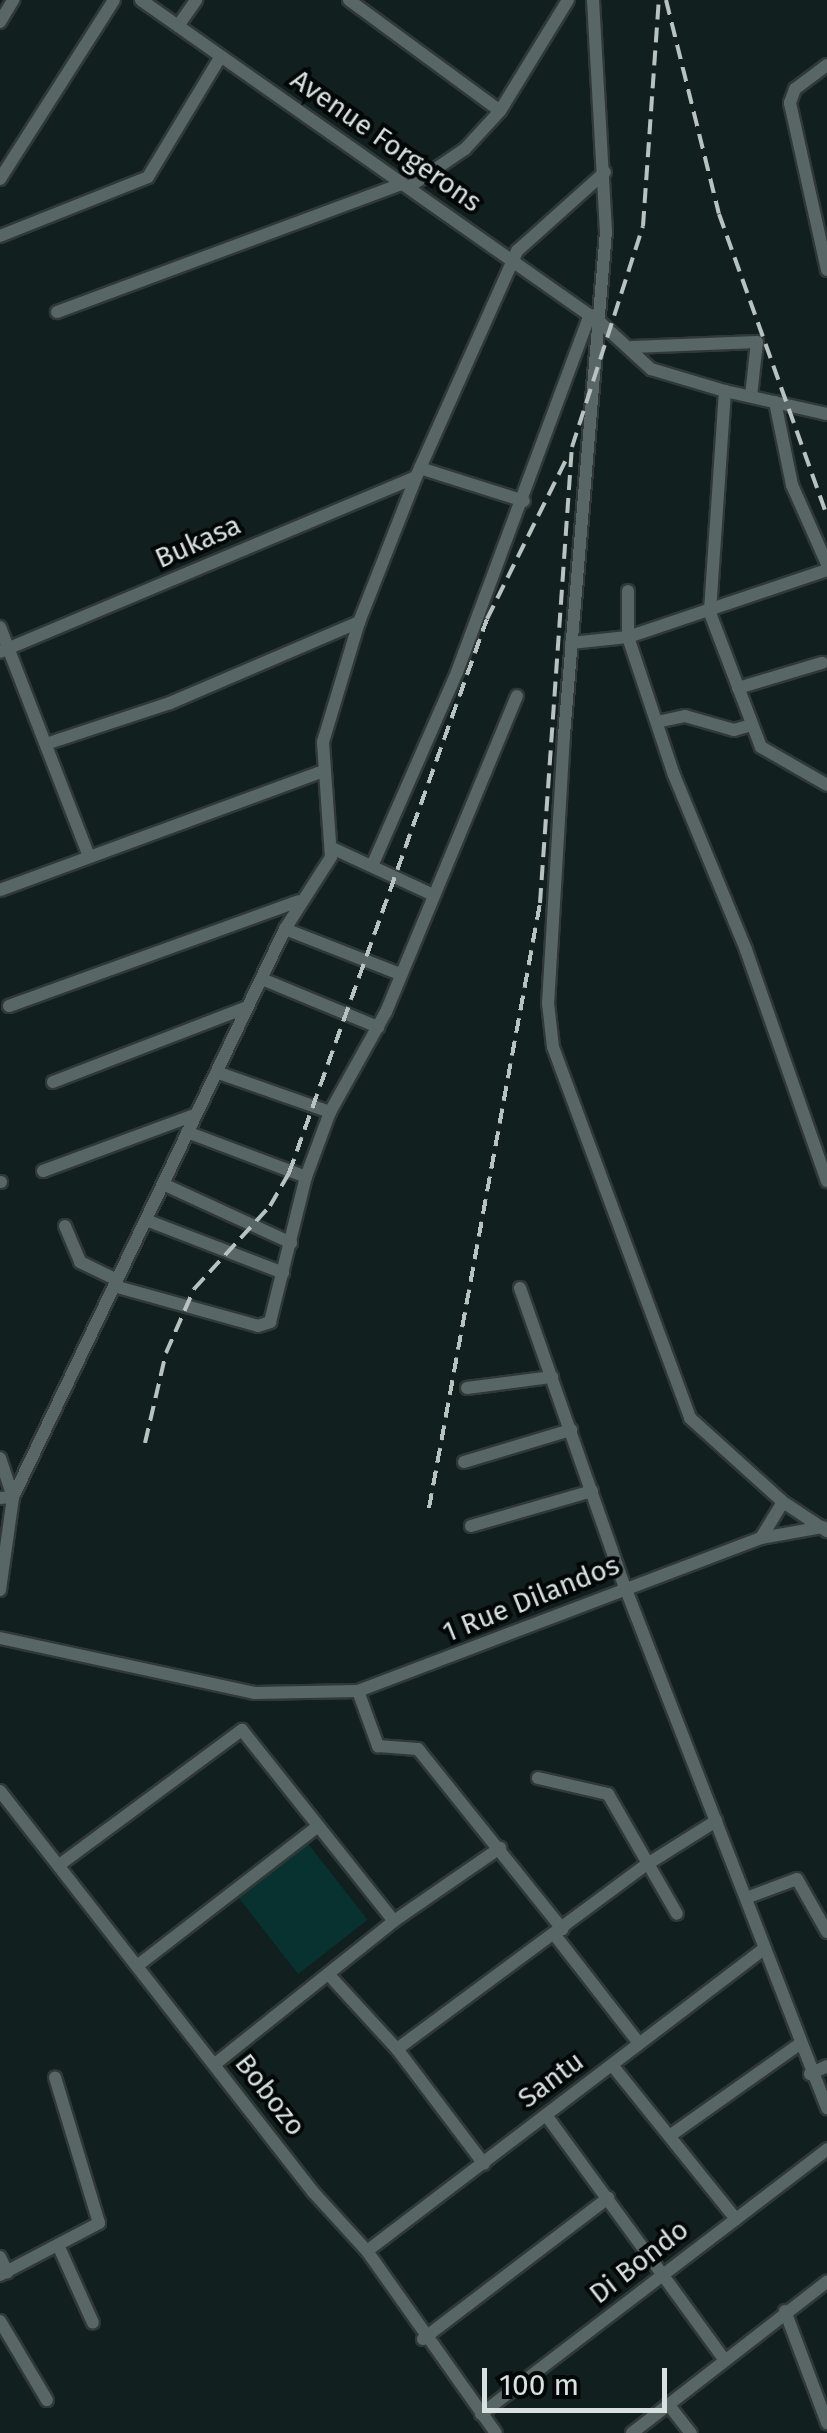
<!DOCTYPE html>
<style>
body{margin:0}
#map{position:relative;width:827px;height:2433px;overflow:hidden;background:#111f1e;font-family:"Fira Sans",sans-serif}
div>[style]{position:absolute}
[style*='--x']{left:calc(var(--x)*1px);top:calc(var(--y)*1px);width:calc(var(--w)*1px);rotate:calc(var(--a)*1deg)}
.green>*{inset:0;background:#083230;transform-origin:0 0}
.roads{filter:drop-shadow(2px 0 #303838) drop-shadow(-2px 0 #303838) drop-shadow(0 2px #303838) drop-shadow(0 -2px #303838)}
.minor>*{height:12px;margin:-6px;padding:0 6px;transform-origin:6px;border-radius:6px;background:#586766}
.rail>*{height:4px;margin-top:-2px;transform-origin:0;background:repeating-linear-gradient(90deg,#b8c2c1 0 15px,transparent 0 23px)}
span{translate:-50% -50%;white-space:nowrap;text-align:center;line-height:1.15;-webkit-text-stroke:8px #030707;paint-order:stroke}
.street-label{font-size:28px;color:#d8e1e0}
.scale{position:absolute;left:482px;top:2368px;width:185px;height:45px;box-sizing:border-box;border:5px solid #d8e1e0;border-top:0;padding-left:12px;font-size:30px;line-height:35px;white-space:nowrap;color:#d8e1e0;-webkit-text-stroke:8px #030707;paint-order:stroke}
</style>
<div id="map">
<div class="green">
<i style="left:306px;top:1841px;width:100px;height:88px;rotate:52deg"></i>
</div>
<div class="roads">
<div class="minor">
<i style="--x:141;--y:0;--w:563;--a:35.1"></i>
<i style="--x:602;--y:324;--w:67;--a:42.6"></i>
<i style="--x:651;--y:369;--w:77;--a:16.6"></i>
<i style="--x:725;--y:391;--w:223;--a:93.9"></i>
<i style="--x:710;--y:613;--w:143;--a:69.2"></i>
<i style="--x:761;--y:747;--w:76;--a:29.9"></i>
<i style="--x:349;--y:0;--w:187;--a:36.3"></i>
<i style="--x:593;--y:0;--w:231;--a:86.8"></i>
<i style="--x:606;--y:231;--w:506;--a:94.76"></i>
<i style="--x:564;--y:735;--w:268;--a:93.4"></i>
<i style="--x:548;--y:1003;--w:44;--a:83.5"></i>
<i style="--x:553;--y:1047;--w:395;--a:69.7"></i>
<i style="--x:690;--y:1418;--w:125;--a:42.1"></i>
<i style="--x:783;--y:1502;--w:53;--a:33.4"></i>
<i style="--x:0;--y:22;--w:26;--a:-59"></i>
<i style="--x:178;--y:26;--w:32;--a:-55"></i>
<i style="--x:827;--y:65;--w:40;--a:143"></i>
<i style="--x:795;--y:89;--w:15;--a:110"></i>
<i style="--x:790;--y:103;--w:171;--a:77.5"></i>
<i style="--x:0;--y:179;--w:212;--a:-57.5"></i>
<i style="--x:409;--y:187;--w:68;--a:-34.2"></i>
<i style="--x:465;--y:149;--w:52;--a:-47.4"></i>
<i style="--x:500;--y:111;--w:130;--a:-58.5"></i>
<i style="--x:0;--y:236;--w:159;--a:-21.7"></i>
<i style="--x:148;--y:177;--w:141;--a:-58.9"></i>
<i style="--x:57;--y:312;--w:369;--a:-20.4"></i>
<i style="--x:632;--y:347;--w:125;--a:-2.3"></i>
<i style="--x:757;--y:342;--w:54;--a:96.3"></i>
<i style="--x:725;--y:391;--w:105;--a:12.7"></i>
<i style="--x:775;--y:402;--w:85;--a:78.4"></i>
<i style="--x:792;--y:485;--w:86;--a:66.1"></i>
<i style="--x:420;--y:468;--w:109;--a:17.6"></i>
<i style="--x:628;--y:591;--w:46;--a:90"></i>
<i style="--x:628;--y:637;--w:145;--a:71.6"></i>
<i style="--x:674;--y:775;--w:189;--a:67.6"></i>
<i style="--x:746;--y:950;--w:245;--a:70.7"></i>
<i style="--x:0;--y:627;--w:246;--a:68.8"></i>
<i style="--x:571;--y:643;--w:57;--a:-6"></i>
<i style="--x:628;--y:637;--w:210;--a:-18.6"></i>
<i style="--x:0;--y:652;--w:451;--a:-22.8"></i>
<i style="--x:738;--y:688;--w:88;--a:-16.6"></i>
<i style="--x:657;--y:722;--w:29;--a:-12"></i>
<i style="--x:685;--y:716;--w:51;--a:15.9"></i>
<i style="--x:734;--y:730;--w:19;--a:-16"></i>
<i style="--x:49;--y:743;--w:127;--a:-18.3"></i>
<i style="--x:170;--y:703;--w:206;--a:-23.2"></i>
<i style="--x:332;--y:848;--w:109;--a:24.9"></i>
<i style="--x:372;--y:866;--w:212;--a:-66.3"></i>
<i style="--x:457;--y:672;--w:381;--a:-69.6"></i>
<i style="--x:0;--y:890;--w:342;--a:-20.2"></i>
<i style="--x:285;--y:929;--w:123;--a:21.4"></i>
<i style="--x:262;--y:979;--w:126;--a:22.5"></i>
<i style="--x:9;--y:1006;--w:308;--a:-19.9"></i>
<i style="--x:219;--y:1073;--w:118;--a:19.4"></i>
<i style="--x:53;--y:1082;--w:208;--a:-21.1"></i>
<i style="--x:187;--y:1132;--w:127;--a:20.7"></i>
<i style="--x:43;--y:1171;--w:161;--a:-20.3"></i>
<i style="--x:0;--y:1182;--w:1;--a:0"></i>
<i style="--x:163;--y:1184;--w:141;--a:24.7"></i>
<i style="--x:146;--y:1220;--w:147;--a:21.1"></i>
<i style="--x:65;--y:1226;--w:39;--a:67"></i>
<i style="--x:80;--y:1262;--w:41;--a:25.9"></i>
<i style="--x:114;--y:1286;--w:149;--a:15.5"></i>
<i style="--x:258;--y:1326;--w:13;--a:-18"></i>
<i style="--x:270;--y:1322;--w:149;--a:-76.1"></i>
<i style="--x:306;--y:1177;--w:69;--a:-69.7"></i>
<i style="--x:330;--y:1112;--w:115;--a:-60.8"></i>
<i style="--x:386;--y:1012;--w:342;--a:-67.5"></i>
<i style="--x:520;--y:1288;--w:317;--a:70.7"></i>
<i style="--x:625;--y:1587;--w:559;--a:68.81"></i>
<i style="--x:467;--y:1388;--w:86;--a:-7.4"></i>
<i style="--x:0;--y:1458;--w:41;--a:71.6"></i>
<i style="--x:13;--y:1497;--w:13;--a:176"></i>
<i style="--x:464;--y:1462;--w:112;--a:-16.7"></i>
<i style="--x:471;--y:1526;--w:126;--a:-16.1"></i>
<i style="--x:761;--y:1538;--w:42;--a:-58.6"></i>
<i style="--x:0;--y:1590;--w:94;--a:-82"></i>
<i style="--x:13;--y:1497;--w:630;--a:-64.41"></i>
<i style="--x:285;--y:929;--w:85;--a:-57.4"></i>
<i style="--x:331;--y:857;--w:115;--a:-94"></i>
<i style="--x:323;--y:742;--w:125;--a:-73.3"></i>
<i style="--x:359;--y:622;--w:156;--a:-68.5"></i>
<i style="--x:416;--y:477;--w:248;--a:-65.9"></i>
<i style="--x:517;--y:251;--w:118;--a:-41.9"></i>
<i style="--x:0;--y:1638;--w:260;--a:12.2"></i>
<i style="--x:254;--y:1693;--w:104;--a:-1.1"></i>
<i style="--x:358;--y:1691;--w:431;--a:-20.8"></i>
<i style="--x:761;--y:1538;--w:63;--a:-10.1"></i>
<i style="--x:358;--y:1691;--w:59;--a:70"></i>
<i style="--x:378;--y:1746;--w:40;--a:4.3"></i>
<i style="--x:418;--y:1749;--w:231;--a:51.3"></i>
<i style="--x:538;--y:1778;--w:72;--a:12.9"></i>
<i style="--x:608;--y:1794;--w:138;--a:60.1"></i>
<i style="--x:0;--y:1791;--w:510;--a:52.01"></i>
<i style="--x:314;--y:2193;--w:79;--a:47.6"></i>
<i style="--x:367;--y:2251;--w:223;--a:54.7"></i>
<i style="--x:62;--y:1863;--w:224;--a:-36.5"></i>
<i style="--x:242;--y:1730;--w:244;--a:51.5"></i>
<i style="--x:746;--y:1898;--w:54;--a:-20.4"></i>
<i style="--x:797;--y:1879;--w:61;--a:60.5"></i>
<i style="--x:554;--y:1934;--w:137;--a:52.1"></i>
<i style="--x:137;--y:1966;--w:229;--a:-37.7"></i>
<i style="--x:330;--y:1976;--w:99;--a:47.5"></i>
<i style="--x:397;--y:2049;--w:144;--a:52.9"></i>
<i style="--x:397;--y:2049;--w:310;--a:-36.5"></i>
<i style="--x:646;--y:1865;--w:83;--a:-32.2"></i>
<i style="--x:215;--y:2064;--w:229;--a:-38.6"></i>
<i style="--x:394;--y:1921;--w:129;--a:-34.6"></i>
<i style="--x:612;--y:2065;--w:198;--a:51.2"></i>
<i style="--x:810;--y:2074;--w:19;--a:-25"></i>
<i style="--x:546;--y:2115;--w:302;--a:53.9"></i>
<i style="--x:671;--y:2135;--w:156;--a:-35.3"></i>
<i style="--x:58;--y:2245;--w:85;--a:65.8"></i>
<i style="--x:367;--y:2251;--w:500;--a:-37.28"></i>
<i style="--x:0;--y:2257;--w:17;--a:65"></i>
<i style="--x:0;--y:2275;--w:112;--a:-27.7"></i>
<i style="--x:99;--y:2223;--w:152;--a:-106.8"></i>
<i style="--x:785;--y:2311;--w:120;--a:69.4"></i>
<i style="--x:0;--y:2321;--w:92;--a:59.3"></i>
<i style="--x:423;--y:2339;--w:233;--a:-37.3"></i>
<i style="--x:668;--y:2404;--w:37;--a:52"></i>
<i style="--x:481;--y:2414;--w:436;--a:-37.4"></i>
<i style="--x:632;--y:2433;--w:247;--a:-37.8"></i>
</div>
</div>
<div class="rail">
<i style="--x:666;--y:0;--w:220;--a:76.1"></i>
<i style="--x:719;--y:214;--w:321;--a:70.3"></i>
<i style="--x:145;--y:1443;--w:92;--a:-76.9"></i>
<i style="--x:166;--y:1353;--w:70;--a:-66.4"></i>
<i style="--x:194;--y:1289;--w:113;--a:-47.5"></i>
<i style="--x:270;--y:1206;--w:38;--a:-60"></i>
<i style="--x:289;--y:1173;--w:588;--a:-70.33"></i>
<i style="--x:487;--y:619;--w:182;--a:-63.6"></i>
<i style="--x:429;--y:1508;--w:615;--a:-79.6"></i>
<i style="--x:540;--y:903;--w:457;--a:-86"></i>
<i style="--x:572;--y:447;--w:232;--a:-72.2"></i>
<i style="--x:643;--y:226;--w:227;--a:-86"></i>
</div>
<div class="street-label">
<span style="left:386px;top:141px;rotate:35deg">Avenue Forgerons</span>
<span style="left:198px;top:542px;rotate:-24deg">Bukasa</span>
<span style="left:531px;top:1599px;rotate:-22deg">1 Rue Dilandos</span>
<span style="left:551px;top:2080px;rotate:-37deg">Santu</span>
<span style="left:270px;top:2095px;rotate:52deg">Bobozo</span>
<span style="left:639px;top:2262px;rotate:-38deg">Di Bondo</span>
</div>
<div class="scale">100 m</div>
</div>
